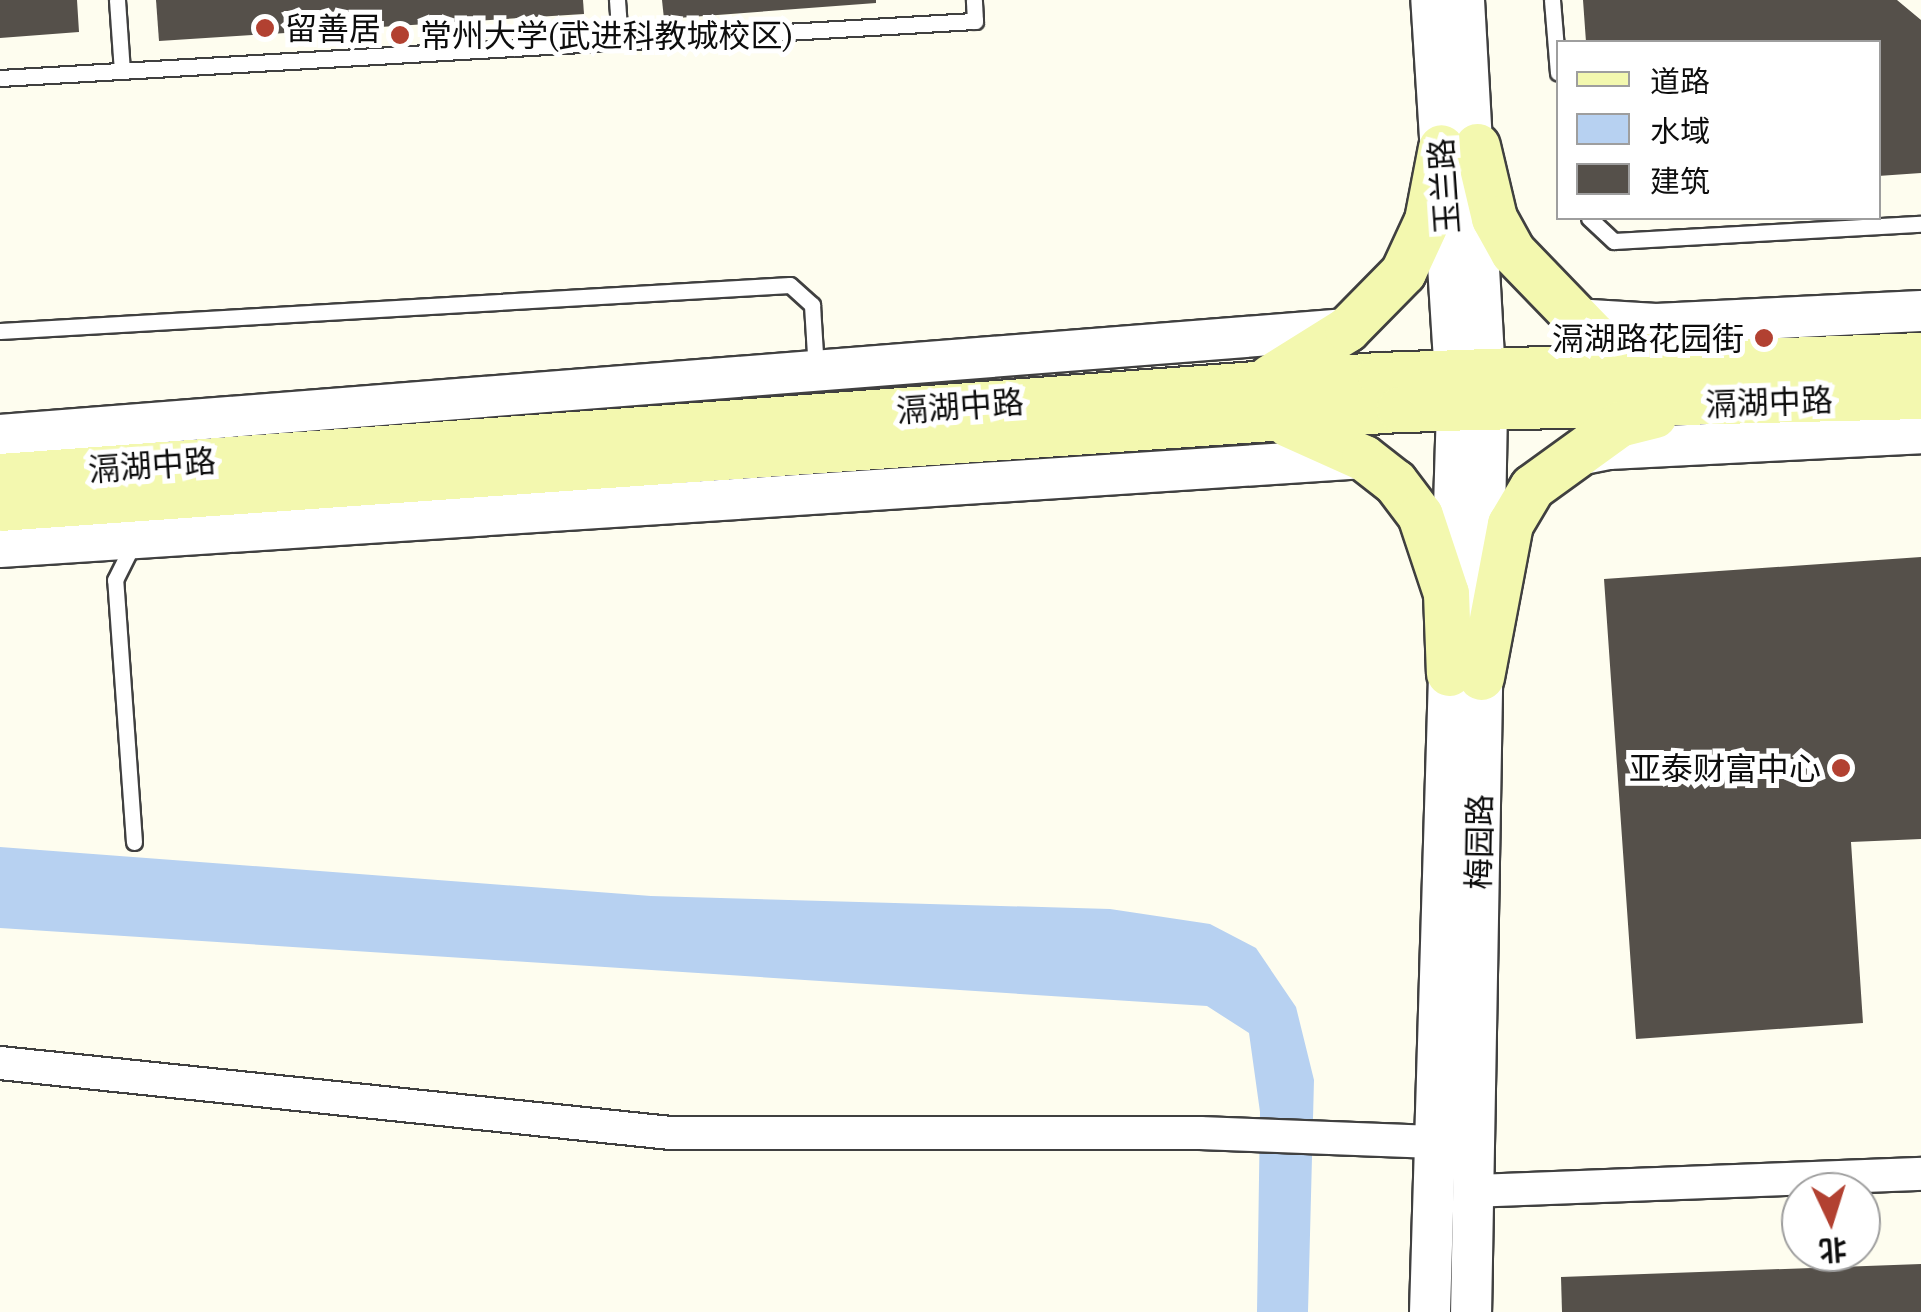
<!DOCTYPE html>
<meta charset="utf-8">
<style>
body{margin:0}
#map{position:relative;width:1921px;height:1312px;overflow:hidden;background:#fefdef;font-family:"IBM Plex Serif","Noto Sans SC",serif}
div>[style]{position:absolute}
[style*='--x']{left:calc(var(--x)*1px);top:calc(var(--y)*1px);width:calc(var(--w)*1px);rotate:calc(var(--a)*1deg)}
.water>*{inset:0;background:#b7d1f1}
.building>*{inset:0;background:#55504a}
.roads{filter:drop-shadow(2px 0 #404040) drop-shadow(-2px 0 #404040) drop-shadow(0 2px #404040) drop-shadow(0 -2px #404040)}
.service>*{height:15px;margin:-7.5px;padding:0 7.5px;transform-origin:7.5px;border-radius:7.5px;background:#fff}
.minor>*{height:32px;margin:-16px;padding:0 16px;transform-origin:16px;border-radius:16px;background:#fff}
.tertiary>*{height:40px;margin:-20px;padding:0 20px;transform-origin:20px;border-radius:20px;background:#fff}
.secondary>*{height:45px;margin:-22.5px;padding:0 22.5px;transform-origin:22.5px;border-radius:22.5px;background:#f3f8af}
.dots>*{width:28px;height:28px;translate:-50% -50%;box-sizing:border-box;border:5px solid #fff;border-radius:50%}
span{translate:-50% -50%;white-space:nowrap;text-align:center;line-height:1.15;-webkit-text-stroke:10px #fff;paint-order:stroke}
.poi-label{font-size:32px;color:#0d0d0d}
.left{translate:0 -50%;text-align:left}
.right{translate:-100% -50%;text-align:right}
.street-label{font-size:32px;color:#0d0d0d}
.legend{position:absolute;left:1556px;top:40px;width:325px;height:180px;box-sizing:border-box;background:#fff;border:2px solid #9e9e9e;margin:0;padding:12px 18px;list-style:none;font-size:30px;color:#0d0d0d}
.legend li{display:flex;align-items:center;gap:20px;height:50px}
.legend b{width:50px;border:2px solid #9e9e9e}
.north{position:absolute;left:1781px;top:1172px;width:100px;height:100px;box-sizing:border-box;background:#fff;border:2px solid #9e9e9e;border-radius:50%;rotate:176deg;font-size:28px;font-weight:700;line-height:40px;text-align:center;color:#0d0d0d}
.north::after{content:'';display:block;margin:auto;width:35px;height:45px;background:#b24131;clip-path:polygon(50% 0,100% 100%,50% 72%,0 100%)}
</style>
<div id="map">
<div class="water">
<i style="clip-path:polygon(0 847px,651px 896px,1110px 909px,1210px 924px,1256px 948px,1296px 1007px,1314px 1080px,1308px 1312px,1257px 1312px,1260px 1112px,1249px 1033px,1207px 1006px,0 928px)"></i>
</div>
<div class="building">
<i style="clip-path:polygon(0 0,77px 0,79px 32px,0 38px)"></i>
<i style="clip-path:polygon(156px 0,583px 0,584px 14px,159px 41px)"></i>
<i style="clip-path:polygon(662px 0,876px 0,876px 3px,664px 19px)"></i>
<i style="clip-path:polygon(1583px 0,1897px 0,1921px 20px,1921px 173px,1878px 176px,1878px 42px,1586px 42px)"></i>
<i style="clip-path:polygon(1921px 557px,1921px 839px,1851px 842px,1863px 1023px,1636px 1039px,1604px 579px)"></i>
<i style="clip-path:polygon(1921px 1264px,1921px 1312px,1562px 1312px,1561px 1277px)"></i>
</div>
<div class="roads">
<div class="service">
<i style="--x:117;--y:0;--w:71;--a:86"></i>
<i style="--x:617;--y:0;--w:42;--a:85.9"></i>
<i style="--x:1552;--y:0;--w:73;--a:85.3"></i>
<i style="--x:0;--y:78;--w:977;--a:-3.35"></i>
<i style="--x:975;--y:21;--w:21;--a:-93"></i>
<i style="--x:1589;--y:218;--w:34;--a:43"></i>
<i style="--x:1614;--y:241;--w:307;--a:-3.2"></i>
<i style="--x:0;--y:331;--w:791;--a:-3.33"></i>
<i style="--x:790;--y:285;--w:30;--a:42"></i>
<i style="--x:812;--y:305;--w:65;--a:86.5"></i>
<i style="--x:134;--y:842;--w:263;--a:-94.1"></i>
<i style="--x:115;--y:580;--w:42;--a:-63.4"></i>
</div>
<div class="minor">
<i style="--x:0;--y:1063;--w:675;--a:5.96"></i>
<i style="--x:671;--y:1133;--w:529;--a:0"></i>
<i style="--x:1200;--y:1133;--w:234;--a:2.2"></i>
<i style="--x:1473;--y:1191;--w:448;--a:-2.2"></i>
</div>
<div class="tertiary">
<i style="--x:1464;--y:0;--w:409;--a:86.8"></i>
<i style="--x:1487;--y:408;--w:904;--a:91.01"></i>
<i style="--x:1574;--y:319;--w:82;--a:3.5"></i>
<i style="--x:1656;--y:324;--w:265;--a:-2.8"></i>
<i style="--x:0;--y:435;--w:1351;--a:-4.5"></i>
<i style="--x:1573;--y:456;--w:37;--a:-11"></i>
<i style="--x:1609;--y:449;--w:312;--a:-2.9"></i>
<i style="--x:0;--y:547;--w:1367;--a:-3.73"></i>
<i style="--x:1430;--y:1312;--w:904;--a:-88.29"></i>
<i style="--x:1457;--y:408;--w:409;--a:-93.6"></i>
</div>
<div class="secondary">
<i style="--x:1477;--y:146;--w:74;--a:76.7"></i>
<i style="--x:1494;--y:218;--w:39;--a:61"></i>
<i style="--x:1513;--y:252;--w:117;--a:46"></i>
<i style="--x:1594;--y:336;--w:29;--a:31"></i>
<i style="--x:1619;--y:351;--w:31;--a:11"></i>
<i style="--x:1270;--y:377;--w:91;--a:-31.9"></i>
<i style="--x:1347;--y:329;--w:80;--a:-45.5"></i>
<i style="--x:1403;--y:272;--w:57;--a:-65.2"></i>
<i style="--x:1427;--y:220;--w:74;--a:-79.1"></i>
<i style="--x:1288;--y:424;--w:83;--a:24.1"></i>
<i style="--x:1364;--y:458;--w:39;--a:38"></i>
<i style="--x:1395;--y:482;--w:41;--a:52.9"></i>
<i style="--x:1420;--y:515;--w:82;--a:71.6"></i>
<i style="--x:1446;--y:593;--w:80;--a:87.9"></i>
<i style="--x:0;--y:476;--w:1384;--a:-4.19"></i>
<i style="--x:1380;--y:375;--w:541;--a:-2.12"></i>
<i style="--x:0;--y:508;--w:1402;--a:-4.05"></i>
<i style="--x:1399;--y:409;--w:522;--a:-1.43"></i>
<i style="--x:1481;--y:677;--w:156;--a:-79.3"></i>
<i style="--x:1510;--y:524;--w:43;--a:-59.3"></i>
<i style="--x:1532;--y:487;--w:107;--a:-35.9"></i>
<i style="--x:1619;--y:424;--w:36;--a:-14"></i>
</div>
</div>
<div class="dots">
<i style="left:265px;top:28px;background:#b24131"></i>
<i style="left:400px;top:35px;background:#b24131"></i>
<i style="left:1764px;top:338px;background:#b24131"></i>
<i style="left:1841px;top:768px;background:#b24131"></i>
</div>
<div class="poi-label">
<span class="left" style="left:285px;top:28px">留善居</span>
<span class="left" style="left:420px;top:35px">常州大学(武进科教城校区)</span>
<span class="right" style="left:1744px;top:338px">滆湖路花园街</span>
<span class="right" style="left:1821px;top:768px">亚泰财富中心</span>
</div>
<div class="street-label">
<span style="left:1444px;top:186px;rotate:-94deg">玉兰路</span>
<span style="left:1769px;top:402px;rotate:-2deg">滆湖中路</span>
<span style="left:960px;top:406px;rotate:-4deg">滆湖中路</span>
<span style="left:152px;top:465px;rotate:-4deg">滆湖中路</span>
<span style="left:1479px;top:842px;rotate:-89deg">梅园路</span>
</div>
<ul class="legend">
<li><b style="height:12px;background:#f3f8af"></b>道路</li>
<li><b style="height:28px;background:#b7d1f1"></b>水域</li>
<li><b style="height:28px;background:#55504a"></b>建筑</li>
</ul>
<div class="north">北</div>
</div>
